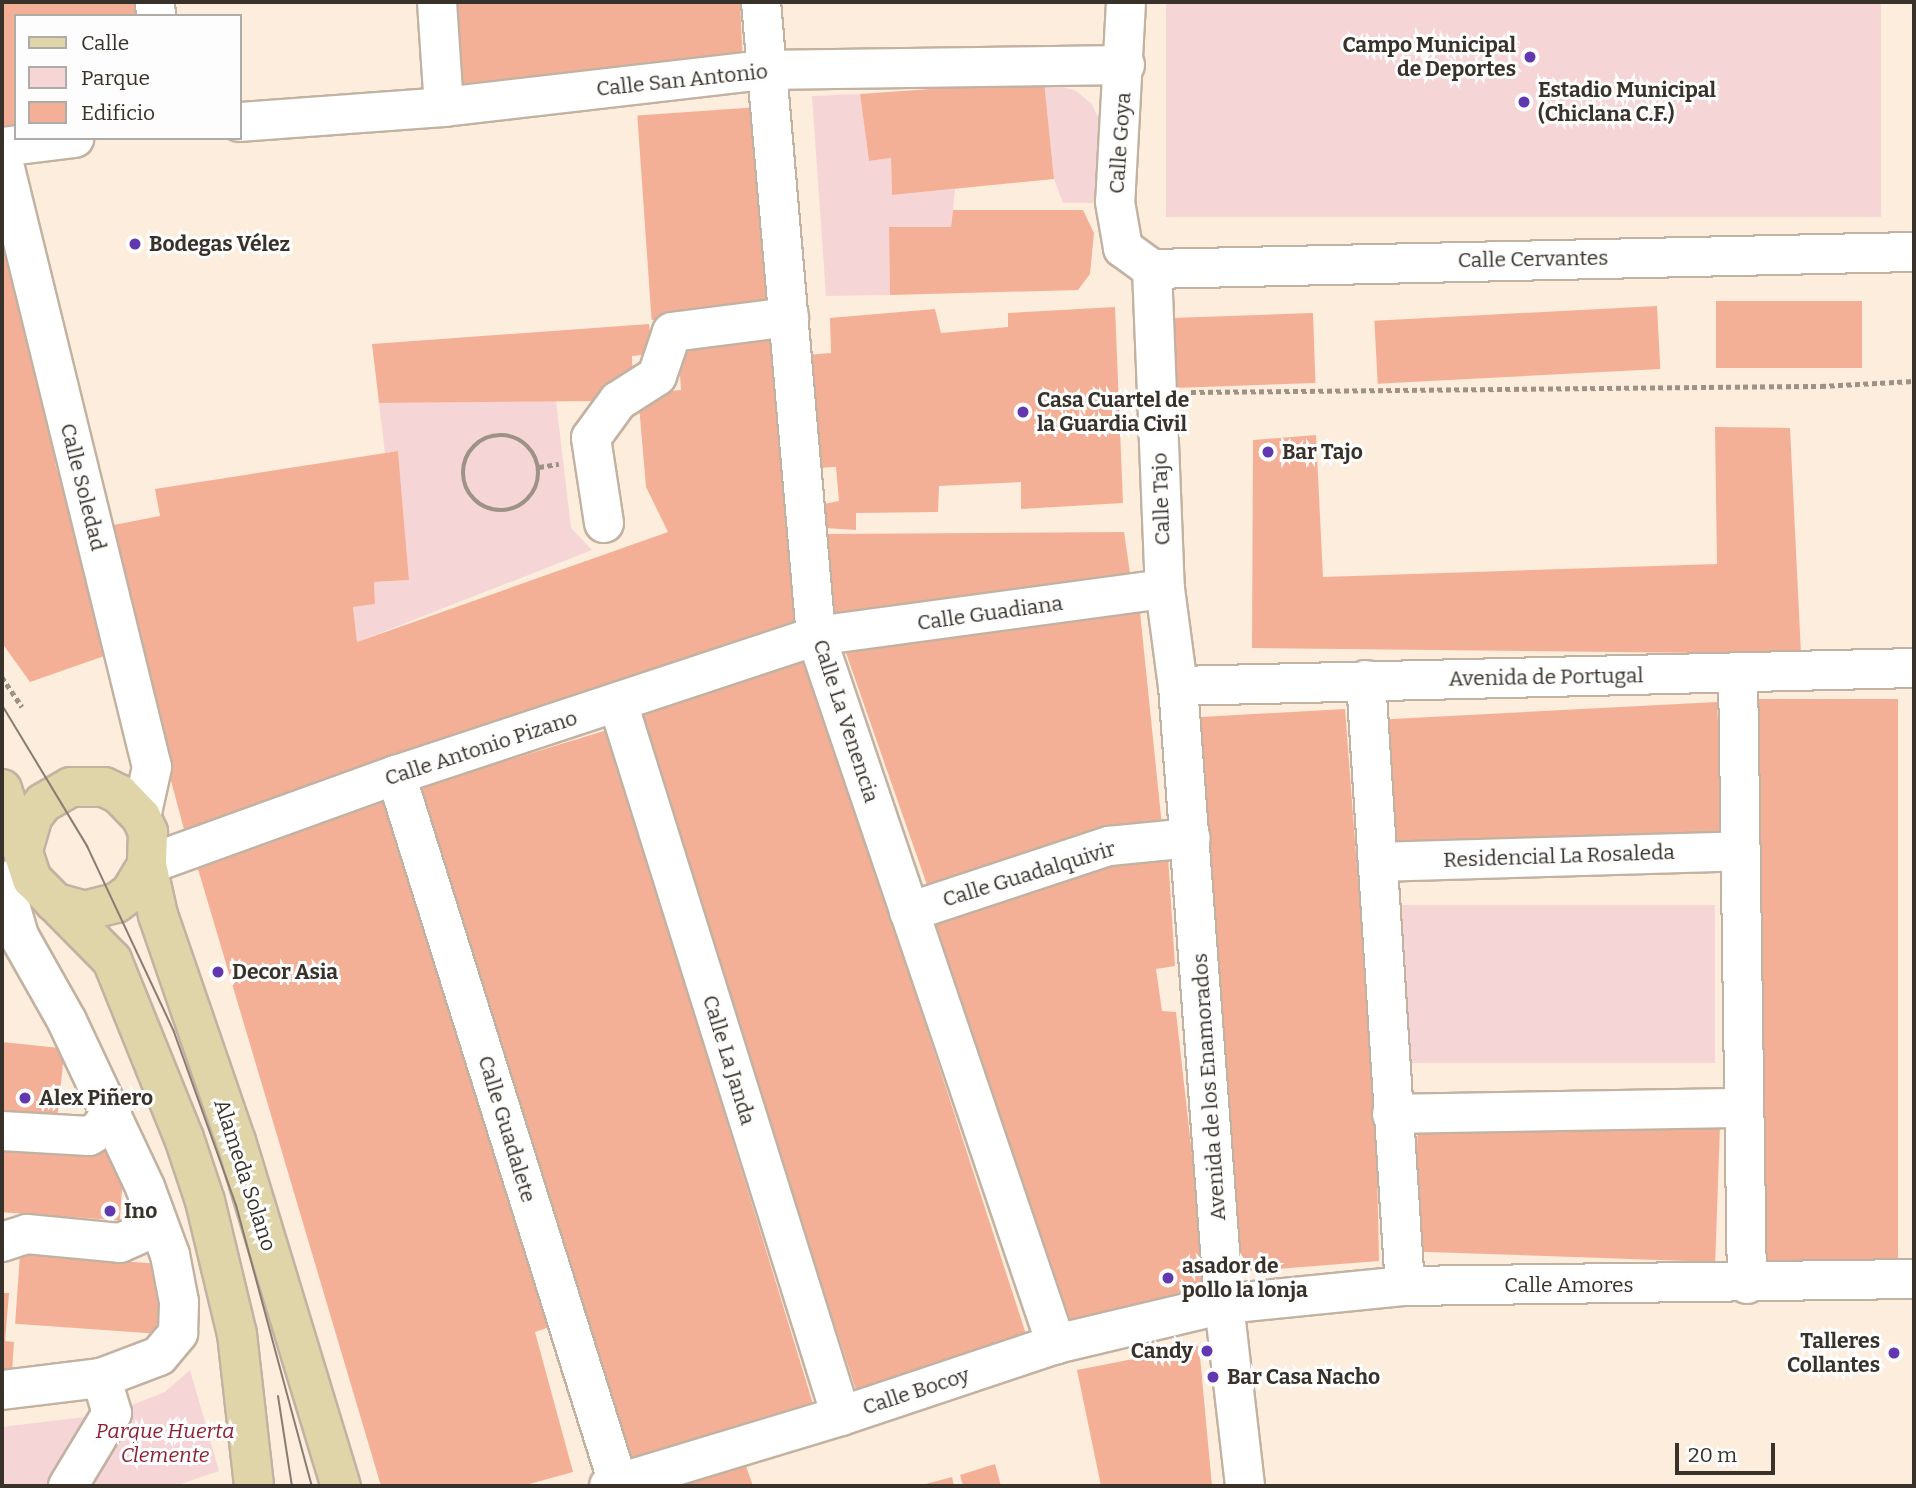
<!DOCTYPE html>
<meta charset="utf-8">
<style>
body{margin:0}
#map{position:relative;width:1916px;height:1488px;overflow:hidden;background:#fdeddc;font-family:Bitter,serif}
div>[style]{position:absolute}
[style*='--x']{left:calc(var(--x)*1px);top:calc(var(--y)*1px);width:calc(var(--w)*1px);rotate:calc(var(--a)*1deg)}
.green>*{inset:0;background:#f6d5d7;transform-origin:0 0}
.building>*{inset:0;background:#f4b097;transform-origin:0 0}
.path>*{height:4.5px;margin-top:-2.25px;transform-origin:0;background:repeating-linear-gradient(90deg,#9d9286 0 5px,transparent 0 8.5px)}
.path>.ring{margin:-2.25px;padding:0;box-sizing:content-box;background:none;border:4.5px solid #9d9286;border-radius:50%}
.roads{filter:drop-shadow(2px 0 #c2b2a2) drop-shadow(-2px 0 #c2b2a2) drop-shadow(0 2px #c2b2a2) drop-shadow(0 -2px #c2b2a2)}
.minor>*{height:38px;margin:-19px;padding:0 19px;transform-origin:19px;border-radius:19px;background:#fff}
.major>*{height:38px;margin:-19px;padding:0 19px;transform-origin:19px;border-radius:19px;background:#e0d4a9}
.tram>*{height:2px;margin:-1px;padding:0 1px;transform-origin:1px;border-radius:1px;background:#877d72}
.dots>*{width:19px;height:19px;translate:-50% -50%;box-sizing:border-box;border:4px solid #fdfdfd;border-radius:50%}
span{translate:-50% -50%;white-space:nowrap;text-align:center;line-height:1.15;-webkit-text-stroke:6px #fdfdfd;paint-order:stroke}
.poi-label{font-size:21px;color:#38322b;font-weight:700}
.right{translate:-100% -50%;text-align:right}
.left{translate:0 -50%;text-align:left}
.street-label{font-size:21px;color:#38322b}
.park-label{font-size:21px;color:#8b2236;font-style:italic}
.frame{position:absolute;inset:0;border:4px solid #38322b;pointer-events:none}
.legend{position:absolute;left:14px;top:14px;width:228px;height:126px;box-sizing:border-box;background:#fdfdfd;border:2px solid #aeaca9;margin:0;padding:9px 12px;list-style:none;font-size:21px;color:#38322b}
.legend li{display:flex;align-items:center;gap:14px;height:35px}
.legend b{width:35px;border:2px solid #aeaca9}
.scale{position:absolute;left:1675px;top:1443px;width:100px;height:32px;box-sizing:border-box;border:4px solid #38322b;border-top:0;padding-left:9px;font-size:21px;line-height:24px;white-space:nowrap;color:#38322b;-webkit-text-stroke:5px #fdfdfd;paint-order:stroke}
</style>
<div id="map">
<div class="green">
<i style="left:1166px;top:2px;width:715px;height:215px"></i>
<i style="clip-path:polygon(1044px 81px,1076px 91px,1092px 104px,1100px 122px,1100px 203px,1063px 203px,1054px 179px)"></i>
<i style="clip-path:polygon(860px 94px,869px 161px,891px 158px,892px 195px,955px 189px,951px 227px,889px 228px,890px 295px,826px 296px,812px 96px)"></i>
<i style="clip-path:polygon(556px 401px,571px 528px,592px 550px,357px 642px,353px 607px,375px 604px,374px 582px,409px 580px,398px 451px,385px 453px,379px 403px)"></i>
<i style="left:1402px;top:905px;width:313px;height:158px"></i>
<i style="clip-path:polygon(190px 1370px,219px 1471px,175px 1486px,2px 1486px,2px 1427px,109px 1414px,165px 1392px)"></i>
</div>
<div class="building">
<i style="clip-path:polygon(2px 2px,140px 2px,140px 16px,16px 16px,16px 138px,2px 140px)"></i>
<i style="clip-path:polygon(450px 2px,740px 2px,743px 64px,455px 89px)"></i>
<i style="clip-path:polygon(1044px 81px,1054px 179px,892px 195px,891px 158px,869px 161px,860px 94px)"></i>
<i style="left:759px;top:107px;width:205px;height:122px;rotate:86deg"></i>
<i style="clip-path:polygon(953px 210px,1083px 210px,1094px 233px,1090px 274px,1078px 290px,890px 295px,889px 227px,951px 227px)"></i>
<i style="clip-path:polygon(2px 239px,64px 462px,55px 463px,110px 654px,30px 682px,2px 643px)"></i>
<i style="left:1862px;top:301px;width:67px;height:146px;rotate:90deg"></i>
<i style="left:1657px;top:306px;width:63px;height:283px;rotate:87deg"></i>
<i style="clip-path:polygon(1115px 307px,1123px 503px,1021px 509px,1021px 482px,939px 486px,938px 512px,856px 513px,856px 530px,825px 528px,819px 505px,839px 501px,836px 467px,814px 468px,806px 355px,831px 353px,830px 318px,935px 309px,941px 333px,1008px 327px,1008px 313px)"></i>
<i style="left:1313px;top:313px;width:70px;height:141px;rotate:88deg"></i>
<i style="clip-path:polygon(649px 324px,653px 354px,632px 356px,633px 382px,605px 384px,603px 401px,379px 403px,372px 344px)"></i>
<i style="clip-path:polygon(778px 337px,802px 625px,185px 833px,103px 527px,160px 516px,155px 489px,398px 451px,409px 580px,374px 582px,375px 604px,353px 607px,357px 642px,668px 532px,646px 487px,638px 394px,681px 390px,678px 344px)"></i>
<i style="clip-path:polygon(1715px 427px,1790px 428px,1801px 654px,1252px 648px,1253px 440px,1316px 435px,1323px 577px,1717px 564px)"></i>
<i style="clip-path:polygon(1124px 532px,1130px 573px,835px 614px,826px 534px)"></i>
<i style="clip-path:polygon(1140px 612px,1162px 826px,1108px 826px,927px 885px,845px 650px)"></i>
<i style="left:806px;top:657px;width:716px;height:179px;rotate:72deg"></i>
<i style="left:1754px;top:699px;width:144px;height:563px"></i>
<i style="left:1717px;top:702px;width:135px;height:330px;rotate:87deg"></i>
<i style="clip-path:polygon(1345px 709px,1376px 1118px,1379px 1261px,1236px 1272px,1201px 717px)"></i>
<i style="left:607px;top:730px;width:703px;height:194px;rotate:73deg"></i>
<i style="clip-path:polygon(400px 796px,555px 1325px,535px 1332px,573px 1472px,522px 1486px,381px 1486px,198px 869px)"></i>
<i style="clip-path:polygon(1168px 855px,1175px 966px,1156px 969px,1162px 1011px,1176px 1012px,1208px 1298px,1059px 1332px,930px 924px,1087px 862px)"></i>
<i style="left:2px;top:1042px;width:63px;height:69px;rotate:6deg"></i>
<i style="left:1720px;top:1125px;width:137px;height:302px;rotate:92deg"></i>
<i style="left:2px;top:1142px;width:123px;height:70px;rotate:4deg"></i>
<i style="left:20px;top:1254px;width:142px;height:70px;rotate:4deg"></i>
<i style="clip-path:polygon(2px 1293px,9px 1293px,5px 1341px,14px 1342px,12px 1372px,2px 1371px)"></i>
<i style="clip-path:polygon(1199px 1346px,1212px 1486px,1101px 1486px,1077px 1370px)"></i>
<i style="clip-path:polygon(995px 1464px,1001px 1486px,963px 1486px,960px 1475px)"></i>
<i style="clip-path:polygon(746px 1466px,753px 1486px,675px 1486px,675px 1485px)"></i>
<i style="clip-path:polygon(952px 1477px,954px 1486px,922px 1486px,922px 1485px)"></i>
</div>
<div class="path">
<i style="--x:1191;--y:392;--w:630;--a:-0.55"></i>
<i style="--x:1821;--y:386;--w:93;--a:-3.1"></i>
<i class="ring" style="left:463px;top:435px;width:71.5px;height:71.5px"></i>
<i style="--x:539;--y:467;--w:20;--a:-9"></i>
<i style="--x:2;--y:677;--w:36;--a:56"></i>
</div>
<div class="roads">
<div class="minor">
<i style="--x:155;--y:2;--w:14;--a:86"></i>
<i style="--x:437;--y:2;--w:105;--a:86.2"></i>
<i style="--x:761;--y:2;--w:636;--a:85.04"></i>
<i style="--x:816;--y:636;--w:748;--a:71.27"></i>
<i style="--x:1126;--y:2;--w:200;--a:93.1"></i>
<i style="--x:1115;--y:202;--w:47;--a:80.1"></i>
<i style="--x:1123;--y:248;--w:36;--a:36"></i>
<i style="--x:240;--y:122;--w:205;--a:-4.2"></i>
<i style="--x:444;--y:107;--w:321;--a:-6.6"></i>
<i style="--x:763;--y:70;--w:362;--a:-0.8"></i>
<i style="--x:2;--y:147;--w:73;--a:-7.1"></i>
<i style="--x:2;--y:156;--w:629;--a:76.21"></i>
<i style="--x:152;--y:767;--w:51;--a:102.4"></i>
<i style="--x:1152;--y:269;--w:320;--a:87.7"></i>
<i style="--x:1165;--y:589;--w:98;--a:82.4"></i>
<i style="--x:1178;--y:686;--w:620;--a:85.74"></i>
<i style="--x:1224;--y:1304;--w:183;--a:83.4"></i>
<i style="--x:1152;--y:269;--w:762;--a:-1.28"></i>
<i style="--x:604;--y:523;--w:86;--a:-98.7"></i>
<i style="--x:591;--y:438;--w:46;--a:-53.9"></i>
<i style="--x:618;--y:401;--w:46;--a:-32.7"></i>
<i style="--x:657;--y:376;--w:46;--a:-71.2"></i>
<i style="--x:672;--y:332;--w:118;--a:-7.3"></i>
<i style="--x:1738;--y:673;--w:611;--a:89.16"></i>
<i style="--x:1366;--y:680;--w:607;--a:86.32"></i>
<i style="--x:1178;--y:686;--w:736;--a:-1.4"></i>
<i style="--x:618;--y:703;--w:747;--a:72.63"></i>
<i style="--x:396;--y:775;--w:745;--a:72.59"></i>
<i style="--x:1378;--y:862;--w:362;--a:-1.7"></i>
<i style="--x:147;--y:865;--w:265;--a:-19.9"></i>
<i style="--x:396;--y:775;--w:442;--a:-18.3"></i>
<i style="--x:816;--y:636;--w:352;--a:-7.7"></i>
<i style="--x:909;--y:912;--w:211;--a:-18.3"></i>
<i style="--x:1109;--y:846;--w:82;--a:-5.6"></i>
<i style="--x:1392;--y:1114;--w:352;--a:-1"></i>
<i style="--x:2;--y:1131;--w:87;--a:3.3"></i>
<i style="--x:89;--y:1136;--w:12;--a:-31"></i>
<i style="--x:99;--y:1130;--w:22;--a:-54"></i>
<i style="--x:2;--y:1242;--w:26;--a:-18"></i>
<i style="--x:27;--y:1234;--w:93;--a:5.5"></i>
<i style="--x:120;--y:1243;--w:24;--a:-24"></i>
<i style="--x:142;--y:1233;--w:24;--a:-60"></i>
<i style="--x:2;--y:1390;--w:100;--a:-6.9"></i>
<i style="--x:101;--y:1378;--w:62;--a:-20.8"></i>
<i style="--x:159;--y:1356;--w:30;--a:-50"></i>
<i style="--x:178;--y:1333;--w:31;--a:-88"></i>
<i style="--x:179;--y:1302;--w:48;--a:-100.8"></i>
<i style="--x:170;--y:1255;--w:72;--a:-110.2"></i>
<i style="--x:145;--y:1187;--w:183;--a:-115.2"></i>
<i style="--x:67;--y:1021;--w:98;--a:-119.5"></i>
<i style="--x:19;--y:936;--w:36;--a:-106"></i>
<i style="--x:9;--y:901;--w:24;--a:-75"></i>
<i style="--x:68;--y:1486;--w:85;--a:-58.9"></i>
<i style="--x:112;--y:1413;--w:37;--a:-107"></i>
<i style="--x:609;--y:1486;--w:242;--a:-16.8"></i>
<i style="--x:841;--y:1416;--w:227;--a:-18.5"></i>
<i style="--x:1056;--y:1344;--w:173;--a:-13.4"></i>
<i style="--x:1224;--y:1304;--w:182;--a:-5.7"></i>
<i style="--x:1405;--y:1286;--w:509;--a:-0.79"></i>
</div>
<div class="major">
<i style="--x:2;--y:789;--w:95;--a:71.6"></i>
<i style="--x:32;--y:879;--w:114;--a:45.4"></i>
<i style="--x:112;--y:960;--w:192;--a:68"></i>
<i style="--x:184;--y:1138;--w:66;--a:71.6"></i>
<i style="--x:205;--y:1201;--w:137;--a:76.5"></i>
<i style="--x:237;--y:1334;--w:153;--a:83.6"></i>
<i style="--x:24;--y:847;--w:32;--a:-74"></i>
<i style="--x:33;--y:816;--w:16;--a:-52"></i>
<i style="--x:43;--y:803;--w:32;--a:-30"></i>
<i style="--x:71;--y:787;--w:33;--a:0"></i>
<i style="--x:104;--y:787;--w:17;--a:25"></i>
<i style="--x:119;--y:794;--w:32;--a:46"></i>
<i style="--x:141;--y:817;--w:17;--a:65"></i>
<i style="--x:148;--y:832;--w:33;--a:92"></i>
<i style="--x:147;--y:865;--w:33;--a:121"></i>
<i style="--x:130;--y:893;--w:17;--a:144"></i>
<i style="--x:116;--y:903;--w:32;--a:166"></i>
<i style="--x:85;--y:911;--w:32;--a:-164"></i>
<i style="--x:147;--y:865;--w:51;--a:77.6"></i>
<i style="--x:158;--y:915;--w:239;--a:71"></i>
<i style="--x:236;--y:1141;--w:361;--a:73.1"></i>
</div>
</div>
<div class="tram">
<i style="--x:2;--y:705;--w:165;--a:58.9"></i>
<i style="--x:87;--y:846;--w:205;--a:64.9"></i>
<i style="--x:174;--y:1032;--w:184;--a:70.3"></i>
<i style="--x:236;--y:1205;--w:291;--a:74.9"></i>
<i style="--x:278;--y:1396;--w:91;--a:81.2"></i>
</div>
<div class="dots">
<i style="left:1530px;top:57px;background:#6238b0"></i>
<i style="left:1524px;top:102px;background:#6238b0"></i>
<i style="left:135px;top:244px;background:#6238b0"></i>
<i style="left:1023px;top:412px;background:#6238b0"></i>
<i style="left:1268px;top:452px;background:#6238b0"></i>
<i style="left:218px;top:972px;background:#6238b0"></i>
<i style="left:25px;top:1098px;background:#6238b0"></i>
<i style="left:110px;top:1211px;background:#6238b0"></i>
<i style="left:1168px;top:1278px;background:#6238b0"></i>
<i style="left:1207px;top:1351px;background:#6238b0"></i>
<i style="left:1894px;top:1353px;background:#6238b0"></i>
<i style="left:1213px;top:1377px;background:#6238b0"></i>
</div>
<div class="poi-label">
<span class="right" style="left:1516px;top:57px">Campo Municipal<br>de Deportes</span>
<span class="left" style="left:1538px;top:102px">Estadio Municipal<br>(Chiclana C.F.)</span>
<span class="left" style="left:149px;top:244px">Bodegas Vélez</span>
<span class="left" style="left:1037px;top:412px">Casa Cuartel de<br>la Guardia Civil</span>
<span class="left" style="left:1282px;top:452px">Bar Tajo</span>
<span class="left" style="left:232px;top:972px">Decor Asia</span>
<span class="left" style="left:39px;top:1098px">Alex Piñero</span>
<span class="left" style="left:124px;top:1211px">Ino</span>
<span class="left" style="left:1182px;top:1278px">asador de<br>pollo la lonja</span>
<span class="right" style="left:1880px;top:1353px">Talleres<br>Collantes</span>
<span class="right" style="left:1193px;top:1351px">Candy</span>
<span class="left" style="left:1227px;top:1377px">Bar Casa Nacho</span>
</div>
<div class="street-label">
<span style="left:682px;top:80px;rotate:-6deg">Calle San Antonio</span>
<span style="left:1120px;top:143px;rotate:-86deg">Calle Goya</span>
<span style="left:1533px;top:259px;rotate:-1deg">Calle Cervantes</span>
<span style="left:83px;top:487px;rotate:76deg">Calle Soledad</span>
<span style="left:1161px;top:499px;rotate:-92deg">Calle Tajo</span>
<span style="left:990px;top:613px;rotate:-8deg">Calle Guadiana</span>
<span style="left:1546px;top:677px;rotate:-1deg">Avenida de Portugal</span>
<span style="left:846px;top:721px;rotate:72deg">Calle La Venencia</span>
<span style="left:481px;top:748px;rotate:-18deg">Calle Antonio Pizano</span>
<span style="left:1559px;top:856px;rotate:-2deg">Residencial La Rosaleda</span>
<span style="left:1029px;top:874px;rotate:-17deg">Calle Guadalquivir</span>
<span style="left:729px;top:1060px;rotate:73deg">Calle La Janda</span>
<span style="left:1209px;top:1087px;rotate:-94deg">Avenida de los Enamorados</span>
<span style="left:507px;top:1129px;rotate:73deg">Calle Guadalete</span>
<span style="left:245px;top:1175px;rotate:72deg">Alameda Solano</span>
<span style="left:1569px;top:1285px">Calle Amores</span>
<span style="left:916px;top:1391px;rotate:-18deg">Calle Bocoy</span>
</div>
<div class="park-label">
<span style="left:165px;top:1443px">Parque Huerta<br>Clemente</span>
</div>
<div class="frame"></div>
<ul class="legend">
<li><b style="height:9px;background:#e0d4a9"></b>Calle</li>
<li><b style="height:19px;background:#f6d5d7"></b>Parque</li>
<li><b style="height:19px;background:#f4b097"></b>Edificio</li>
</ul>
<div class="scale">20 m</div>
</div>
